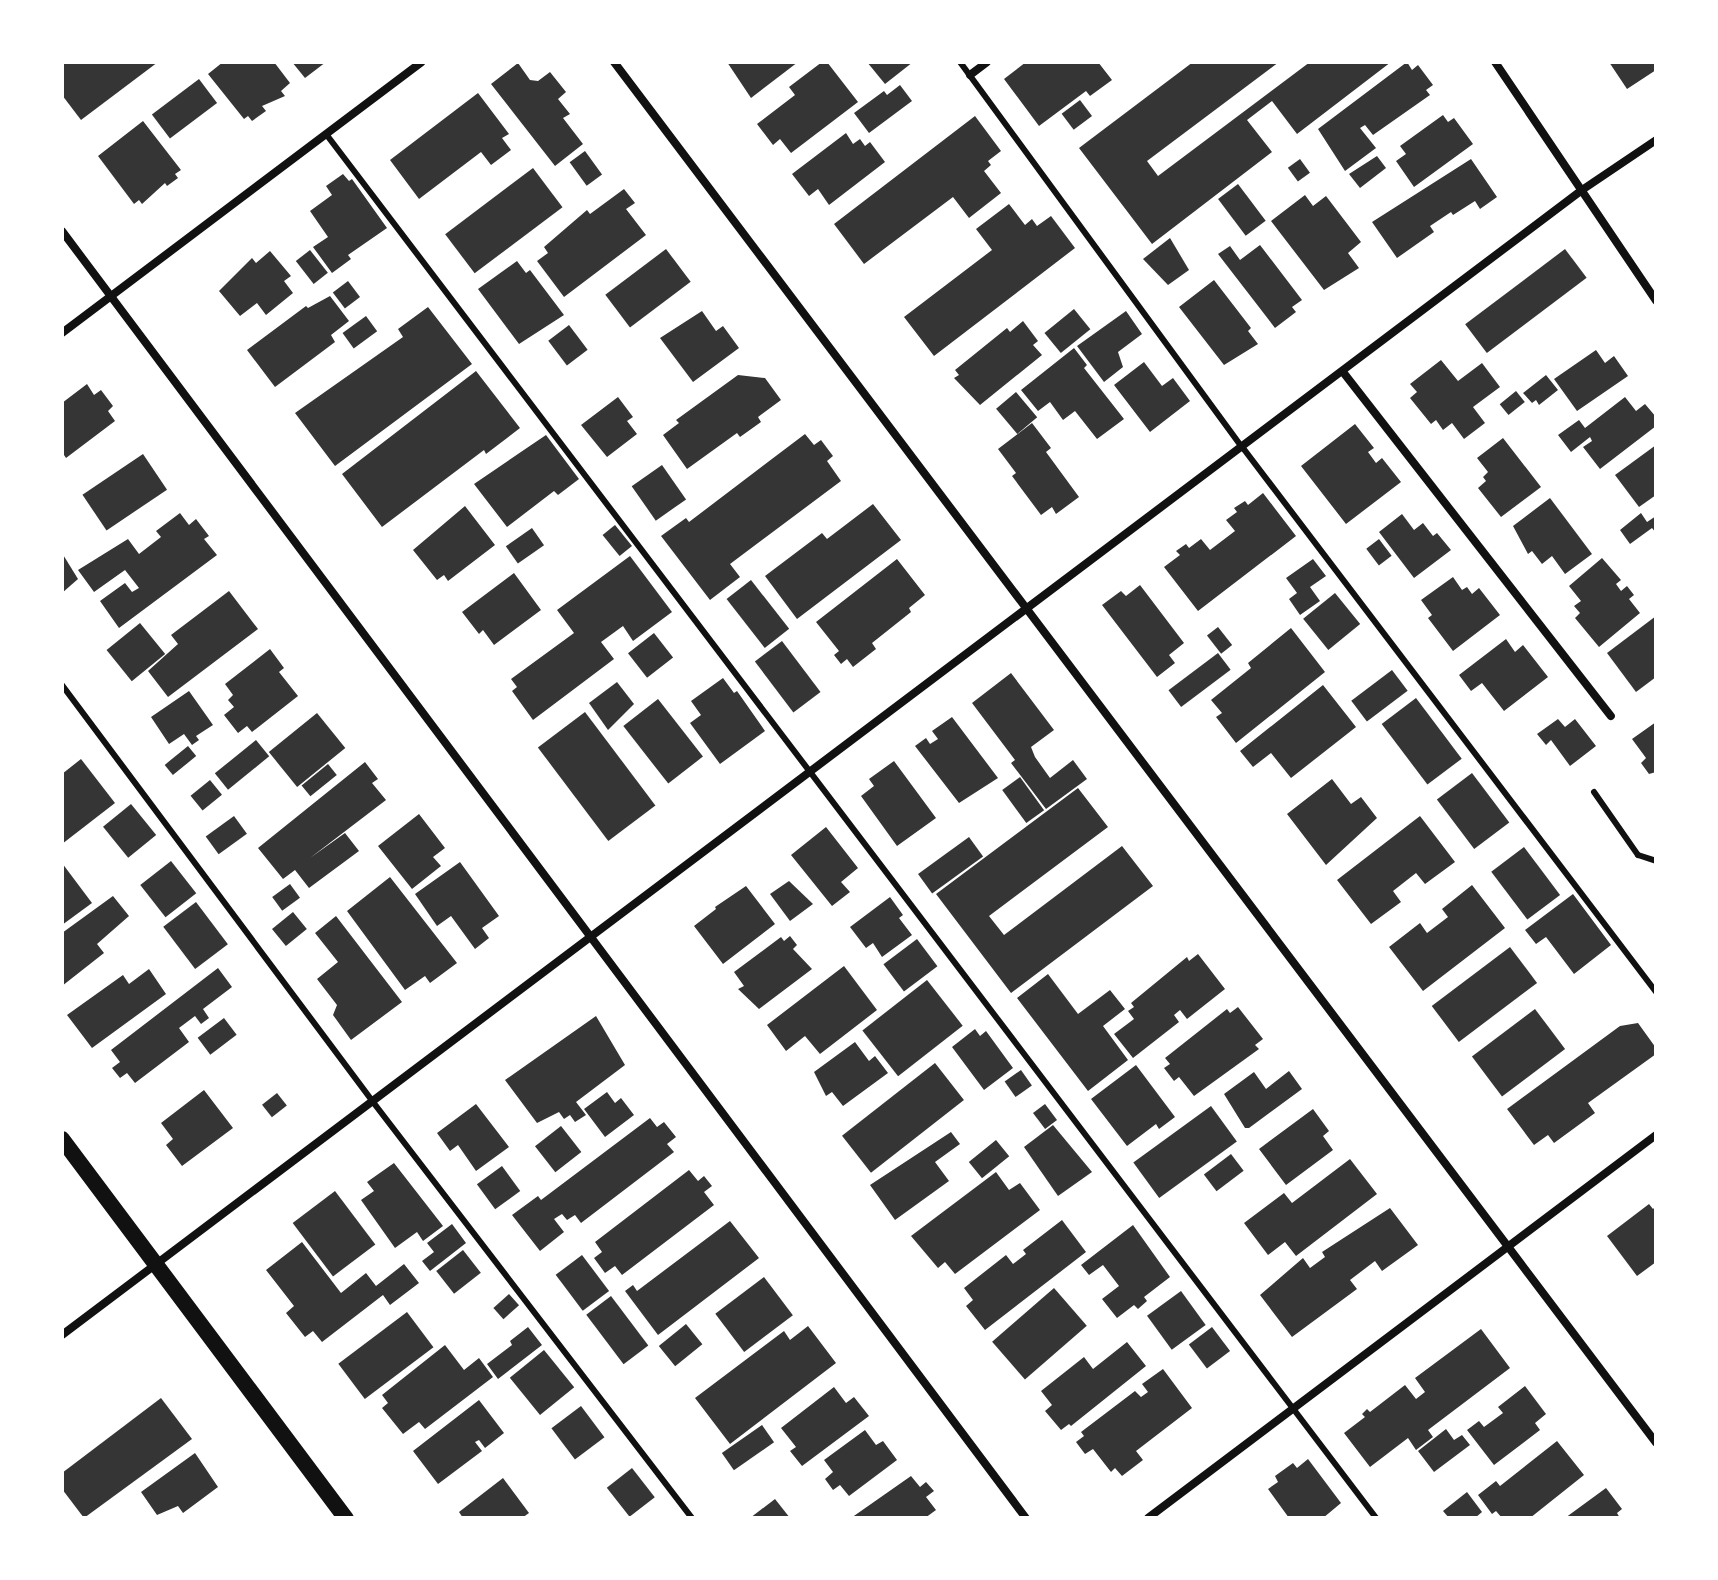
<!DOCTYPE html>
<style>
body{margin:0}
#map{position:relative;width:1718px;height:1580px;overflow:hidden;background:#fff;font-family:Merriweather,serif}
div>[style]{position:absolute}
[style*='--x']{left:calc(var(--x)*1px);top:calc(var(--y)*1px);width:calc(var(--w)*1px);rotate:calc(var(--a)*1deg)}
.building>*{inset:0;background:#353535;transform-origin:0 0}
.service>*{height:6px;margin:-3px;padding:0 3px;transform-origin:3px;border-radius:3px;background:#111}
.minor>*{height:8px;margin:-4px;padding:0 4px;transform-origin:4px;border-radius:4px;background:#111}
.secondary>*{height:16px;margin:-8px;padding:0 8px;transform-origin:8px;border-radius:8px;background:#111}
span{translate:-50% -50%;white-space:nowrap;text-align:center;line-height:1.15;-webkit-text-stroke:6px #fff;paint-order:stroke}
.frame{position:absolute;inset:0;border:64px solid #fff;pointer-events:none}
</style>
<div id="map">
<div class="building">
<i style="clip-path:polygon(62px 62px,158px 62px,81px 120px,62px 95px)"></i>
<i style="clip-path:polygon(223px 62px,274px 62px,290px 83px,281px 91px,285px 96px,262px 106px,266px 111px,252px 121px,248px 116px,244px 119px,208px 74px)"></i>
<i style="clip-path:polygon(292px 62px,326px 62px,305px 78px)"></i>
<i style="clip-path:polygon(727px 62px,798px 62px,751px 98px)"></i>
<i style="clip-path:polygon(822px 62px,827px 62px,858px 102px,791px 153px,780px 139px,773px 145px,757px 124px,795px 95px,789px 87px)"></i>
<i style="clip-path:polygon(867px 62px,913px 62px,885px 84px)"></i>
<i style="clip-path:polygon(1026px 62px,1098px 62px,1112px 80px,1090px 96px,1086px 91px,1039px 126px,1004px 79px)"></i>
<i style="clip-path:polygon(1193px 62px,1279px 62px,1147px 161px,1158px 176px,1310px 62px,1391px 62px,1297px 134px,1272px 101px,1247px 120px,1272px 152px,1152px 244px,1079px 148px)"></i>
<i style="clip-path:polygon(1407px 62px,1412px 70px,1418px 65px,1433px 85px,1426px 90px,1430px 95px,1373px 135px,1365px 125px,1360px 128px,1376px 148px,1345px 171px,1318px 129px)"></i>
<i style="clip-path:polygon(1609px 62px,1656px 62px,1656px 70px,1627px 89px)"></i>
<i style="clip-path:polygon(518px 63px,530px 80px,538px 81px,550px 72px,566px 92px,558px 99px,570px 114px,563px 118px,583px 144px,555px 166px,491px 84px)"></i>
<i style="left:199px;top:79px;width:30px;height:59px;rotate:53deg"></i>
<i style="clip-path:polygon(900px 85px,912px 101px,869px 133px,854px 113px,884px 91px,887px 95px)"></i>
<i style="clip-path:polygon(478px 93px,509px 134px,502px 138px,511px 150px,491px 165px,481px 152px,419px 199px,390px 160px)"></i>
<i style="left:1080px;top:100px;width:20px;height:23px;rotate:53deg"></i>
<i style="clip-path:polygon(1443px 115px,1448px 122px,1454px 118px,1473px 144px,1414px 187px,1396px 161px,1406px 154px,1400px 146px)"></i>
<i style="clip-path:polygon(975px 116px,1001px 151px,988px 161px,991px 165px,984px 171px,1001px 193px,969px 218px,953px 197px,864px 264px,834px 224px)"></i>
<i style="clip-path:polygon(143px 121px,181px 170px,175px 174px,178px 178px,167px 186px,165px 183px,142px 204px,139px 200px,134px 204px,98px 156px)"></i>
<i style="clip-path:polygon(846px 133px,853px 144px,860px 139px,865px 146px,870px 142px,885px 162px,829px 205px,818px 189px,809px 196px,792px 174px)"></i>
<i style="left:585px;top:151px;width:29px;height:19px;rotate:54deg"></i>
<i style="clip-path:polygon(1377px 156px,1386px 168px,1360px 188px,1349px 174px)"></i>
<i style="left:1300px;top:159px;width:17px;height:15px;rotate:54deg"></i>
<i style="clip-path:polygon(1471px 159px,1497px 197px,1480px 209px,1475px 201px,1453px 215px,1451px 212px,1430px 226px,1434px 232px,1397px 258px,1372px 222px)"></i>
<i style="left:533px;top:168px;width:49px;height:110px;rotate:53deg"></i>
<i style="clip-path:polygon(343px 174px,349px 181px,352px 179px,387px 228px,348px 255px,351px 259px,332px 273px,313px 247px,328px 237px,310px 211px,332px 195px,326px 186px)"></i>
<i style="left:1238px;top:184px;width:46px;height:25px;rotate:53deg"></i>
<i style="clip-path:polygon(624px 189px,635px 203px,626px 209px,646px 235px,564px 297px,537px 261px,548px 253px,544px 247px,587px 210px,590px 214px)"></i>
<i style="clip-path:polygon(1305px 195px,1313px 206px,1326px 196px,1361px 242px,1348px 253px,1359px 268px,1324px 290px,1271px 221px)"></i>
<i style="clip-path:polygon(1009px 204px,1025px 225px,1032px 219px,1037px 226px,1051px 216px,1075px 248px,934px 356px,904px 317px,992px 250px,976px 229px)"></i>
<i style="clip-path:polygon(1170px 238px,1189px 270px,1168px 285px,1143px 259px)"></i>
<i style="clip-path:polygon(1260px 245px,1302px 300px,1292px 307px,1296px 312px,1275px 328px,1218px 254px,1230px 246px,1240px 260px)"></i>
<i style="left:666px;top:249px;width:41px;height:76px;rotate:53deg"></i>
<i style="left:1565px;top:249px;width:36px;height:125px;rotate:53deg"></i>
<i style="left:310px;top:250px;width:29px;height:18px;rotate:52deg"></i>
<i style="clip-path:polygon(270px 251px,291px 276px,284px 281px,293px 293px,266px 315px,257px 303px,240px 316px,219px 291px,252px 258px,256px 263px)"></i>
<i style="clip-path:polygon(517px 261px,526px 273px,530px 270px,564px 315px,519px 344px,478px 289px)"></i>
<i style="clip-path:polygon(1214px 280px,1251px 328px,1248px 331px,1258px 344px,1224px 365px,1179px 307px)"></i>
<i style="left:348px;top:281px;width:20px;height:19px;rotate:53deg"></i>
<i style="clip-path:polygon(330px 296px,349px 321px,331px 335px,335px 342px,275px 387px,247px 350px,306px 306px,308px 308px)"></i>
<i style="clip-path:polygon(428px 307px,472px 364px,335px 466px,295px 413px,403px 337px,398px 329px)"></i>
<i style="left:1074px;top:309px;width:26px;height:38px;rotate:51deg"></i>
<i style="clip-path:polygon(702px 311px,716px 331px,723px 326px,739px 348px,693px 382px,660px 338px)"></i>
<i style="clip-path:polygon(1126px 311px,1142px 334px,1118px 352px,1123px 367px,1104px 382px,1077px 346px)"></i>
<i style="left:366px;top:316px;width:19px;height:29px;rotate:54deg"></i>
<i style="clip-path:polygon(1023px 321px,1038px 341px,1033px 345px,1042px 355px,980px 405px,954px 378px,959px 375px,955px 370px,1007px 328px,1010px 332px)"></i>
<i style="left:569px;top:325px;width:31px;height:26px;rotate:53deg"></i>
<i style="clip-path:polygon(1074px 348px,1087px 365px,1084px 368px,1124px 419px,1097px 439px,1075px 411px,1063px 420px,1050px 402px,1038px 411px,1021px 390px)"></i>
<i style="clip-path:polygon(1596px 350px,1605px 363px,1614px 356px,1628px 376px,1577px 411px,1554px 379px)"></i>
<i style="clip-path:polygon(1441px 360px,1458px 381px,1482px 363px,1500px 387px,1473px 407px,1485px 423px,1464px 439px,1452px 423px,1443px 430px,1436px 420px,1431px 424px,1410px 398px,1417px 392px,1410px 384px)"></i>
<i style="clip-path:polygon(1144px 362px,1162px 386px,1173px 378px,1190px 401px,1150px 432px,1114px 385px)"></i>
<i style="clip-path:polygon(476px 371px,520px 428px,486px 454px,484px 450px,382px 527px,342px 474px)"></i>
<i style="clip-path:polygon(738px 375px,765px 378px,781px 400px,758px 417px,761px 422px,740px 437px,737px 433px,687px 469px,663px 435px,679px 423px,676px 420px)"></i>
<i style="clip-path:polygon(1546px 375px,1558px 390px,1539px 405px,1536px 400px,1532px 403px,1523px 393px)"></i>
<i style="clip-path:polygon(87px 384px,94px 395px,101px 390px,113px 406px,108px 411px,115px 421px,66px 458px,62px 452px,62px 403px)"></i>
<i style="left:1516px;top:391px;width:14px;height:21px;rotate:51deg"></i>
<i style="left:1016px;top:392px;width:33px;height:26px;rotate:50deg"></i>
<i style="clip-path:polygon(618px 397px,633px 417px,627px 421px,637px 434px,607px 457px,581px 425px)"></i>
<i style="clip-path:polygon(1625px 397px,1636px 411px,1645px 404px,1656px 417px,1656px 426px,1600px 469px,1583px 447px,1592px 441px,1590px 437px,1571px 452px,1558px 435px,1579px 420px,1585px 428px)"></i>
<i style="clip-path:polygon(1032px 423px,1051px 448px,1046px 452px,1079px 497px,1056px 514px,1052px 507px,1041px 515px,1012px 476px,1016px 473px,998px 449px)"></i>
<i style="clip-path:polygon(1355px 424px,1374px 448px,1368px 452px,1376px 463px,1382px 458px,1401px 482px,1346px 524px,1301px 466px)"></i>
<i style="clip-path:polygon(805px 434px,814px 445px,821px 440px,833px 456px,827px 461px,841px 481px,730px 564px,740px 577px,710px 600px,661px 536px,686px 518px,689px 522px)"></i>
<i style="clip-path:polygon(546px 435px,579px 479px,558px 495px,554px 491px,507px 527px,474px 484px)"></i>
<i style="clip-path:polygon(1503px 438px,1541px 487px,1501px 517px,1478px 488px,1486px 481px,1483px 477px,1488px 472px,1477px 458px)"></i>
<i style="clip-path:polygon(1656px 445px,1656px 495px,1639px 507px,1615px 475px)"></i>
<i style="left:143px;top:454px;width:43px;height:73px;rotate:56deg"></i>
<i style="left:662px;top:465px;width:42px;height:37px;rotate:55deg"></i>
<i style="clip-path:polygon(1263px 493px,1296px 536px,1198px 611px,1164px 567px,1180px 555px,1176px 551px,1186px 544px,1189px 548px,1201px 539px,1210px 550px,1235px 531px,1226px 520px,1237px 512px,1234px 508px,1245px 501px,1248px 505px)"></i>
<i style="clip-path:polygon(1550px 498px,1592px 554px,1565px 574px,1552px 556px,1542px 564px,1532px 551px,1528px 554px,1513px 526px)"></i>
<i style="clip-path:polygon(873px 504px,901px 540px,797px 619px,765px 576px,822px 533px,827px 539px)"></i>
<i style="clip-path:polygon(465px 506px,495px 545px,448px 581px,444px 575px,437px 580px,413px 550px)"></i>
<i style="clip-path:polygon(180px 513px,189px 525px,196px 519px,209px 536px,204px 539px,217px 555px,119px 628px,100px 601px,125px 583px,132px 592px,139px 588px,125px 570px,94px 592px,78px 570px,128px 539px,139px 554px,161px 537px,156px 531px)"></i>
<i style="clip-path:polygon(1641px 513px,1647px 522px,1656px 516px,1656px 533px,1652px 528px,1630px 544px,1620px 530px)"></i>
<i style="clip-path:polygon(1402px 514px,1414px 530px,1423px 523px,1433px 536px,1437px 533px,1451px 550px,1414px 578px,1379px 532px)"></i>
<i style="left:615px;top:525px;width:27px;height:16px;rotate:51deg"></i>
<i style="left:532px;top:528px;width:21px;height:32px;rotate:55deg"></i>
<i style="left:1379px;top:539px;width:21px;height:16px;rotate:53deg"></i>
<i style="clip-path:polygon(62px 553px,78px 579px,62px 593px)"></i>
<i style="clip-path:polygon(630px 556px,672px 612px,633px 641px,623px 626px,601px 642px,614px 659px,533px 720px,512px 691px,517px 687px,511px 679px,574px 633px,557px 610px)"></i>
<i style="clip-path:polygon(1602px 558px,1621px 580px,1616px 584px,1621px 591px,1627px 586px,1634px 595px,1629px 599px,1640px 613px,1599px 647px,1575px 618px,1580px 613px,1574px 606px,1581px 601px,1569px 586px)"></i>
<i style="clip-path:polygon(897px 559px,925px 595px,909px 608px,911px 612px,872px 643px,876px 649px,853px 667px,847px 659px,841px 664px,834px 655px,839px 651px,816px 622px)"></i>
<i style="clip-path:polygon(1313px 559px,1326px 576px,1310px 587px,1320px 601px,1300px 615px,1289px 599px,1297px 593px,1286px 578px)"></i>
<i style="clip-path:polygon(514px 573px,541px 610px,494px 645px,483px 630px,479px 634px,462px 612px)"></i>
<i style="clip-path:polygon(1453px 577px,1462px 590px,1467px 587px,1472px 594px,1479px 588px,1500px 615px,1453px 651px,1428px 618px,1432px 615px,1421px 600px)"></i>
<i style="left:751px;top:580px;width:62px;height:31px;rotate:52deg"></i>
<i style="clip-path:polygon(1140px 585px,1184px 643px,1169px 655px,1175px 663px,1157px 677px,1102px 605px,1121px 591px,1126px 596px)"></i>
<i style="clip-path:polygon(229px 591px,258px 629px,168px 697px,148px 671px,178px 644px,171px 635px)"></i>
<i style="left:1335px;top:593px;width:40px;height:41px;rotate:51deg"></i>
<i style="clip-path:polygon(1656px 616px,1656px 677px,1636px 692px,1607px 653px)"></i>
<i style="left:140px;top:623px;width:40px;height:43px;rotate:51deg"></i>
<i style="left:1218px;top:627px;width:23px;height:14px;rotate:52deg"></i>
<i style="clip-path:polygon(1291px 628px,1325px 672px,1236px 743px,1216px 717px,1222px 713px,1211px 700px,1251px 668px,1248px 663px)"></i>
<i style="left:654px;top:633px;width:31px;height:33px;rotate:52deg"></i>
<i style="clip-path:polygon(1506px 639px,1515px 652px,1523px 645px,1548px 677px,1504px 711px,1482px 683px,1471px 691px,1459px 675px)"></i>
<i style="left:782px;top:641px;width:64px;height:34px;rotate:53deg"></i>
<i style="clip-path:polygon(270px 649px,284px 668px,279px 672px,298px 696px,252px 732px,247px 726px,238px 733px,224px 715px,234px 707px,228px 700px,233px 695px,225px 684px)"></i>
<i style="left:1218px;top:653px;width:21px;height:62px;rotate:53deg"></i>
<i style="left:1392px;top:670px;width:26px;height:51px;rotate:53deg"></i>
<i style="clip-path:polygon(1011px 673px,1054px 730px,1031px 747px,1035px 757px,1050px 778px,1073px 760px,1087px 779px,1046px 809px,1011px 763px,1015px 760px,972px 703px)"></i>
<i style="clip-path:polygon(723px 678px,734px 693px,737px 691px,765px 731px,720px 764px,690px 723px,701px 715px,691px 701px)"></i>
<i style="clip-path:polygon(617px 682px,634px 704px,608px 730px,589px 703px)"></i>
<i style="clip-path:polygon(1323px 685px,1356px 727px,1291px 778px,1271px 753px,1253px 767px,1240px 751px)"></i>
<i style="clip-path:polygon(189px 691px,213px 725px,196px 736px,199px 740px,192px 745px,184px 734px,169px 744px,151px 717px)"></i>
<i style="left:1416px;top:698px;width:76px;height:43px;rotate:53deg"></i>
<i style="left:658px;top:699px;width:73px;height:44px;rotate:52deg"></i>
<i style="left:585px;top:712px;width:117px;height:59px;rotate:53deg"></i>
<i style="left:317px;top:713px;width:45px;height:62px;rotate:51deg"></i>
<i style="clip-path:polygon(952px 717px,998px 778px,959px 803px,915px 746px,926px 738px,930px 744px,938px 739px,932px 731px)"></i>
<i style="clip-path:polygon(1558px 719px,1565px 727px,1575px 719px,1596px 746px,1570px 766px,1551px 740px,1546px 745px,1537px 734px)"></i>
<i style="clip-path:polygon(1656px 722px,1656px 772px,1649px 774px,1641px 763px,1646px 758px,1632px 739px)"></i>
<i style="left:256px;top:740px;width:21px;height:53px;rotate:51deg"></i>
<i style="left:188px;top:746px;width:13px;height:30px;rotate:51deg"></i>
<i style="clip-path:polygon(81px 759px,115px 803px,62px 844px,62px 774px)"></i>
<i style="clip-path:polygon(894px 761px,936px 818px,897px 846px,861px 796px,874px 786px,869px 779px)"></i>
<i style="clip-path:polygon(365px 762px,378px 779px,372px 783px,386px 800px,310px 858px,345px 833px,359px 851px,309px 888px,295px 870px,283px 879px,258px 848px)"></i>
<i style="left:328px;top:764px;width:14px;height:34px;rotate:51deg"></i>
<i style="left:1472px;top:773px;width:62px;height:44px;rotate:53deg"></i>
<i style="left:1020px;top:777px;width:41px;height:22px;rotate:54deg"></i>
<i style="clip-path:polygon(1332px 779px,1351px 804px,1361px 797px,1377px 818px,1326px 865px,1287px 814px)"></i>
<i style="left:210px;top:780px;width:19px;height:25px;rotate:51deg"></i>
<i style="clip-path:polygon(1078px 788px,1108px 827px,989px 916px,1004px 935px,1122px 846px,1153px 886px,1011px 993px,936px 894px)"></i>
<i style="left:131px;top:804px;width:40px;height:36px;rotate:51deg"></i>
<i style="clip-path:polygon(419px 814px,445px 848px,433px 857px,441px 866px,412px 889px,378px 846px)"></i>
<i style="left:234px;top:816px;width:22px;height:35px;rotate:54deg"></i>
<i style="clip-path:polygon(1420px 816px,1455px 862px,1425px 884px,1416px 873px,1393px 891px,1401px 902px,1371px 924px,1337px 880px)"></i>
<i style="clip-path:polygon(826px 827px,858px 868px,841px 882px,850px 892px,832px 906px,791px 855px)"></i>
<i style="left:969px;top:837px;width:24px;height:63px;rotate:54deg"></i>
<i style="left:1524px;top:847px;width:60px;height:41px;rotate:53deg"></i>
<i style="left:171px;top:861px;width:41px;height:39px;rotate:52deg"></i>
<i style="clip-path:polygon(460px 862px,499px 916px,482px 928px,489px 938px,475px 949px,451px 916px,437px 926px,415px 894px)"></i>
<i style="clip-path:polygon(62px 863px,92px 903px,62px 925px)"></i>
<i style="clip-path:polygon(390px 877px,457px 963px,430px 983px,425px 976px,405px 990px,347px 911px)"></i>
<i style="clip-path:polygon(789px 881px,813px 904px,790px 921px,770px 894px)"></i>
<i style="left:290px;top:884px;width:17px;height:22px;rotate:54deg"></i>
<i style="clip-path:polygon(1472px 885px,1505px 928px,1423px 991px,1389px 947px,1420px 923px,1427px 933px,1448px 917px,1442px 909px)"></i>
<i style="clip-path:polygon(746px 886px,775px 924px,723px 964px,694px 926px,716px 909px,715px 907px)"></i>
<i style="clip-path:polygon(1573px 894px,1611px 945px,1574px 974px,1546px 937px,1536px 944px,1525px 930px)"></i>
<i style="clip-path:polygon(113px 896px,129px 916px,97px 944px,104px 953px,62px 986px,62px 933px)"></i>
<i style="clip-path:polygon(890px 897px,903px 915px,899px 918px,912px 935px,882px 957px,873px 943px,866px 948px,850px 927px)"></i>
<i style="left:196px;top:902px;width:53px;height:41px;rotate:53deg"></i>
<i style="left:293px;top:912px;width:22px;height:27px;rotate:51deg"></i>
<i style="clip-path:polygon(336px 916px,402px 1002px,351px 1040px,333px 1015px,337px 1005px,317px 979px,338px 962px,315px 933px)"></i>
<i style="clip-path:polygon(790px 936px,797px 945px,793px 949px,812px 969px,759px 1009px,738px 989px,744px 986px,734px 972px,781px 937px,784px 941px)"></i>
<i style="left:917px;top:939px;width:34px;height:42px;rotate:53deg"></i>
<i style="left:1510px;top:947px;width:45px;height:98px;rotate:53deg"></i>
<i style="clip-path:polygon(1198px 954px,1225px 989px,1187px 1019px,1180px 1010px,1174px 1015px,1179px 1022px,1133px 1058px,1114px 1034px,1134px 1019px,1128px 1011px,1134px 1007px,1131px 1003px,1187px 957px,1189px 961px)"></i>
<i style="clip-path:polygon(844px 966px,877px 1010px,820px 1054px,805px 1036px,786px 1051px,767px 1025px)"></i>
<i style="clip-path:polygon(218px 968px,232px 987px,203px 1009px,209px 1018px,201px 1024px,195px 1016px,179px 1028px,189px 1042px,135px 1083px,127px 1073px,120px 1078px,112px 1068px,120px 1062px,111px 1050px)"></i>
<i style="clip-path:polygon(149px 969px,166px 994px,92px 1048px,67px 1015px,123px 975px,129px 984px)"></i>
<i style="clip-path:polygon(1048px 974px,1078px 1014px,1110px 990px,1125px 1009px,1103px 1026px,1128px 1060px,1088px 1091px,1017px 998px)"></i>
<i style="left:927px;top:980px;width:58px;height:82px;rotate:52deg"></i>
<i style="clip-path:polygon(1238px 1007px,1263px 1039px,1255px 1045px,1259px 1049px,1194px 1096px,1179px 1077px,1174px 1081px,1164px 1068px,1170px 1064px,1165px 1058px,1227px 1009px,1230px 1013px)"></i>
<i style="left:1535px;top:1009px;width:50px;height:79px;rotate:53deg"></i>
<i style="clip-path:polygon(596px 1016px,625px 1065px,576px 1102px,586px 1115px,575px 1122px,570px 1115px,564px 1119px,559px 1112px,537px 1123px,505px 1080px)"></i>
<i style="left:224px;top:1018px;width:21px;height:33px;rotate:53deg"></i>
<i style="clip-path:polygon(1638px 1023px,1656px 1048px,1656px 1054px,1588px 1103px,1595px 1113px,1554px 1143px,1548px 1135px,1534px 1145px,1507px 1109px,1620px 1026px)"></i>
<i style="clip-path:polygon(975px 1029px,980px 1036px,986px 1031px,1013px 1068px,984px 1090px,952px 1047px)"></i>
<i style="clip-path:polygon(855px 1042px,869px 1061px,875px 1056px,888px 1073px,843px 1106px,832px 1092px,826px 1096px,814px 1072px)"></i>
<i style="left:935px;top:1063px;width:47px;height:118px;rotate:52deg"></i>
<i style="clip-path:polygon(1136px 1065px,1175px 1117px,1159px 1129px,1156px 1124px,1127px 1146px,1091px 1099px)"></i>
<i style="left:1021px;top:1070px;width:19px;height:20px;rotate:55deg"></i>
<i style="clip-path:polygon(1289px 1071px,1302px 1089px,1249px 1128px,1245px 1128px,1224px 1094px,1254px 1072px,1266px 1089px)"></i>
<i style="clip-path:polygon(204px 1090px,233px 1128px,182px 1166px,166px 1145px,173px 1139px,161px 1123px)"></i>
<i style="clip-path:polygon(607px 1092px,615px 1103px,621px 1098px,634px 1115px,605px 1137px,584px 1109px)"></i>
<i style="left:277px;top:1093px;width:16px;height:19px;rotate:52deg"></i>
<i style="clip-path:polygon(476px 1104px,509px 1147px,476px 1171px,458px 1145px,450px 1151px,437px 1133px)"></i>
<i style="left:1045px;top:1104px;width:20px;height:15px;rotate:53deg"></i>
<i style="left:1211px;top:1106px;width:44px;height:96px;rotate:54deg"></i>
<i style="clip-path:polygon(1313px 1109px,1329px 1131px,1323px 1136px,1333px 1150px,1286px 1185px,1259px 1149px)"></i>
<i style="clip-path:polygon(650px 1118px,657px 1127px,664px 1122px,676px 1137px,667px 1144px,674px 1152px,581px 1223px,575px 1215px,567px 1220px,562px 1214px,554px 1219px,564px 1232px,540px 1251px,512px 1215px,538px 1196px,541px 1200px)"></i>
<i style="clip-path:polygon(1053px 1125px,1092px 1172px,1058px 1196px,1024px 1147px)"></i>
<i style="left:561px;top:1126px;width:33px;height:33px;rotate:52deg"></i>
<i style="clip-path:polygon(951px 1132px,960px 1144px,935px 1162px,949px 1181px,895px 1220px,870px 1185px)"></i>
<i style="left:996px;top:1140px;width:21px;height:35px;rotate:51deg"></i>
<i style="left:1231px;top:1154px;width:21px;height:34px;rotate:53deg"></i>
<i style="clip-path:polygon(1350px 1159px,1377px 1194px,1296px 1256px,1285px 1242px,1268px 1255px,1244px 1223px,1284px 1193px,1292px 1203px)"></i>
<i style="clip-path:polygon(394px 1163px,443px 1226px,423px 1241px,417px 1232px,395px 1248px,361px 1200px,374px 1191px,367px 1182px)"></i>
<i style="left:502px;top:1166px;width:31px;height:31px;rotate:54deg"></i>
<i style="clip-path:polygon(689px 1170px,698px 1181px,704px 1176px,712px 1186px,704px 1192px,714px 1205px,622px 1275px,615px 1266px,605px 1273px,594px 1258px,602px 1252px,595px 1242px)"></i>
<i style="clip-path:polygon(996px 1172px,1009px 1190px,1020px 1183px,1040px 1210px,955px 1274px,945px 1262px,938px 1268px,911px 1236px)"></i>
<i style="left:335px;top:1191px;width:67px;height:53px;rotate:53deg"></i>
<i style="clip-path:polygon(1649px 1204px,1653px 1209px,1656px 1206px,1656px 1262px,1637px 1276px,1607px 1236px)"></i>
<i style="clip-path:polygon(1390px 1208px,1418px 1245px,1382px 1271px,1375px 1261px,1350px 1280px,1357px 1289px,1292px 1337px,1260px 1295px,1303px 1258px,1310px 1268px,1325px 1257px,1322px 1252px)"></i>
<i style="clip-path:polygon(1062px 1220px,1086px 1252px,985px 1330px,966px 1306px,973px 1300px,964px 1288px,1006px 1255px,1013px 1264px,1026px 1254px,1023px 1250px)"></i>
<i style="clip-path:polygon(730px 1221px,759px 1258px,658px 1335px,625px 1291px,633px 1285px,637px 1291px)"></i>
<i style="clip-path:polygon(452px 1224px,466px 1243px,430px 1271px,422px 1261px,434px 1252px,427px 1243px)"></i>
<i style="clip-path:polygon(1133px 1225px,1170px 1277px,1144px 1297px,1147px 1301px,1138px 1309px,1134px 1305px,1117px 1318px,1102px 1299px,1119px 1286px,1103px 1265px,1089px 1275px,1081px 1265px)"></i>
<i style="clip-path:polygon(302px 1242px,341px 1293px,366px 1273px,376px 1286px,404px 1264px,419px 1283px,390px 1305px,383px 1295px,322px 1342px,313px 1331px,305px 1337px,286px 1313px,294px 1306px,266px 1270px)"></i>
<i style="left:463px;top:1250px;width:29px;height:34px;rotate:52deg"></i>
<i style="left:582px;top:1255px;width:45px;height:33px;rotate:53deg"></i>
<i style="left:764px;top:1277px;width:48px;height:61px;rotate:53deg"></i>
<i style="left:1054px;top:1288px;width:50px;height:82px;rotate:49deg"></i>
<i style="left:1181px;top:1291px;width:42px;height:42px;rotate:54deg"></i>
<i style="left:509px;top:1294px;width:15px;height:21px;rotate:48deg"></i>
<i style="left:611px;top:1296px;width:62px;height:31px;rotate:53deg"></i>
<i style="left:407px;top:1312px;width:44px;height:86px;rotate:53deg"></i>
<i style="left:686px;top:1324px;width:26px;height:35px;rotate:51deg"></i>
<i style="clip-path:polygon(808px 1326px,836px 1363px,730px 1444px,695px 1398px,784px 1331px,790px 1340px)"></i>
<i style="clip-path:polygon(528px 1327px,542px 1345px,498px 1379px,487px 1364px,512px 1345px,510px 1341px)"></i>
<i style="left:1212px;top:1327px;width:30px;height:29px;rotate:53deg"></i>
<i style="clip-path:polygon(1481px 1329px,1510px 1368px,1428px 1430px,1433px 1437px,1416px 1450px,1408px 1438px,1370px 1467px,1344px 1433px,1365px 1417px,1362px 1414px,1367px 1409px,1370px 1412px,1405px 1385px,1416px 1399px,1425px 1392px,1415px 1378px)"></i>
<i style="clip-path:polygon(1127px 1342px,1146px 1366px,1071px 1426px,1069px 1424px,1061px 1430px,1045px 1411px,1052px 1405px,1041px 1391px,1084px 1357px,1093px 1369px)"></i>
<i style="clip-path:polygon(445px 1345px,464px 1370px,479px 1358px,493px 1377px,425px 1429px,419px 1422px,403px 1434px,382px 1408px,388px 1403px,382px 1395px)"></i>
<i style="left:544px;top:1350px;width:48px;height:44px;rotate:51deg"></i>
<i style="clip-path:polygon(1163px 1369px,1192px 1408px,1136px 1451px,1143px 1460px,1122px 1476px,1115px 1468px,1111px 1472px,1093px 1449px,1085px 1454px,1076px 1442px,1084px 1436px,1081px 1432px,1135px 1391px,1141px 1397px,1148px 1392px,1142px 1384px)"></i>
<i style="clip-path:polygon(1525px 1386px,1546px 1414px,1535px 1423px,1540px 1430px,1494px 1465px,1467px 1430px,1479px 1421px,1484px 1427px,1503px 1413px,1498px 1407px)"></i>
<i style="clip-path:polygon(834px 1387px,846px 1403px,854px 1397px,869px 1416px,802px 1466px,790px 1451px,796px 1447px,781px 1428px)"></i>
<i style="clip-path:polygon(161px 1398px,192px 1439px,84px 1518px,62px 1489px,62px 1473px)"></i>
<i style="clip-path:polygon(479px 1400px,504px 1433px,485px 1448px,479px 1440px,475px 1442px,482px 1451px,438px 1484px,413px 1451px)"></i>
<i style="left:581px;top:1406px;width:39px;height:37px;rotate:53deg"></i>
<i style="left:762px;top:1425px;width:21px;height:49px;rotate:55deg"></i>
<i style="clip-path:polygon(1446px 1429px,1454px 1440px,1462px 1435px,1470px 1445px,1434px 1472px,1418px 1451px)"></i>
<i style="clip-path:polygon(865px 1430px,876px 1445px,883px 1441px,897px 1460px,849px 1496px,840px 1485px,833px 1490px,825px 1479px,833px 1472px,824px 1460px)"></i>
<i style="clip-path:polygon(1557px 1441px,1584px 1475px,1530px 1518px,1502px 1518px,1496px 1511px,1492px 1514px,1478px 1495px,1496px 1481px,1500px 1486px)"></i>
<i style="clip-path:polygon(195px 1453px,218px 1487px,183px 1513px,178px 1506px,157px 1515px,141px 1492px)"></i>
<i style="clip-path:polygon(1308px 1459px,1341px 1503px,1323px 1518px,1289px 1518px,1268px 1489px,1278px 1482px,1275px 1476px,1293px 1463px,1297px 1468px)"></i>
<i style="left:632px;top:1468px;width:37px;height:32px;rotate:52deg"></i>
<i style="clip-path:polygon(911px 1476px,920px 1487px,926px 1482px,934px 1491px,926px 1497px,936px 1510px,925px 1518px,851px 1518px)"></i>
<i style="clip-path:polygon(503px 1478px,529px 1513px,522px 1518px,463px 1518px,459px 1512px)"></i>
<i style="clip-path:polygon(1606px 1488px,1622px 1509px,1617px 1513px,1620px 1518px,1565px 1518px)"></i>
<i style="clip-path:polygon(1467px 1492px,1482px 1512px,1475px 1518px,1449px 1518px,1443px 1511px)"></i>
<i style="clip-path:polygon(775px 1499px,790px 1518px,750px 1518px)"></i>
</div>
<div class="service">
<i style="--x:960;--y:62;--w:479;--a:53.8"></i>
<i style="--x:1243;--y:448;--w:683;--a:52.79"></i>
<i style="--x:326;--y:134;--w:1737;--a:52.81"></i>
<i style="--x:62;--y:685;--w:520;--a:53.28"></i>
<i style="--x:373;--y:1102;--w:524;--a:52.52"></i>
<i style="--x:1594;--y:792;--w:77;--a:55.1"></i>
<i style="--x:1638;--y:855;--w:19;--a:18"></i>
</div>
<div class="minor">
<i style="--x:614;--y:62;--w:1730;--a:52.96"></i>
<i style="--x:1495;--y:62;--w:288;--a:56"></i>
<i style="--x:970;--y:75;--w:21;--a:-37"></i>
<i style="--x:62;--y:231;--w:1608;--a:53.17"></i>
<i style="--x:62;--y:333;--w:450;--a:-37"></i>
<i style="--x:1343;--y:372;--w:436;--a:52.1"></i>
<i style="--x:62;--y:1335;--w:1903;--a:-36.99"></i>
<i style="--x:1582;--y:190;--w:89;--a:-34"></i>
<i style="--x:1148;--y:1518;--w:636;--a:-37.01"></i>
</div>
<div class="secondary">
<i style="--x:62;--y:1139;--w:474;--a:53.2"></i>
</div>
<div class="frame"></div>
</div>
